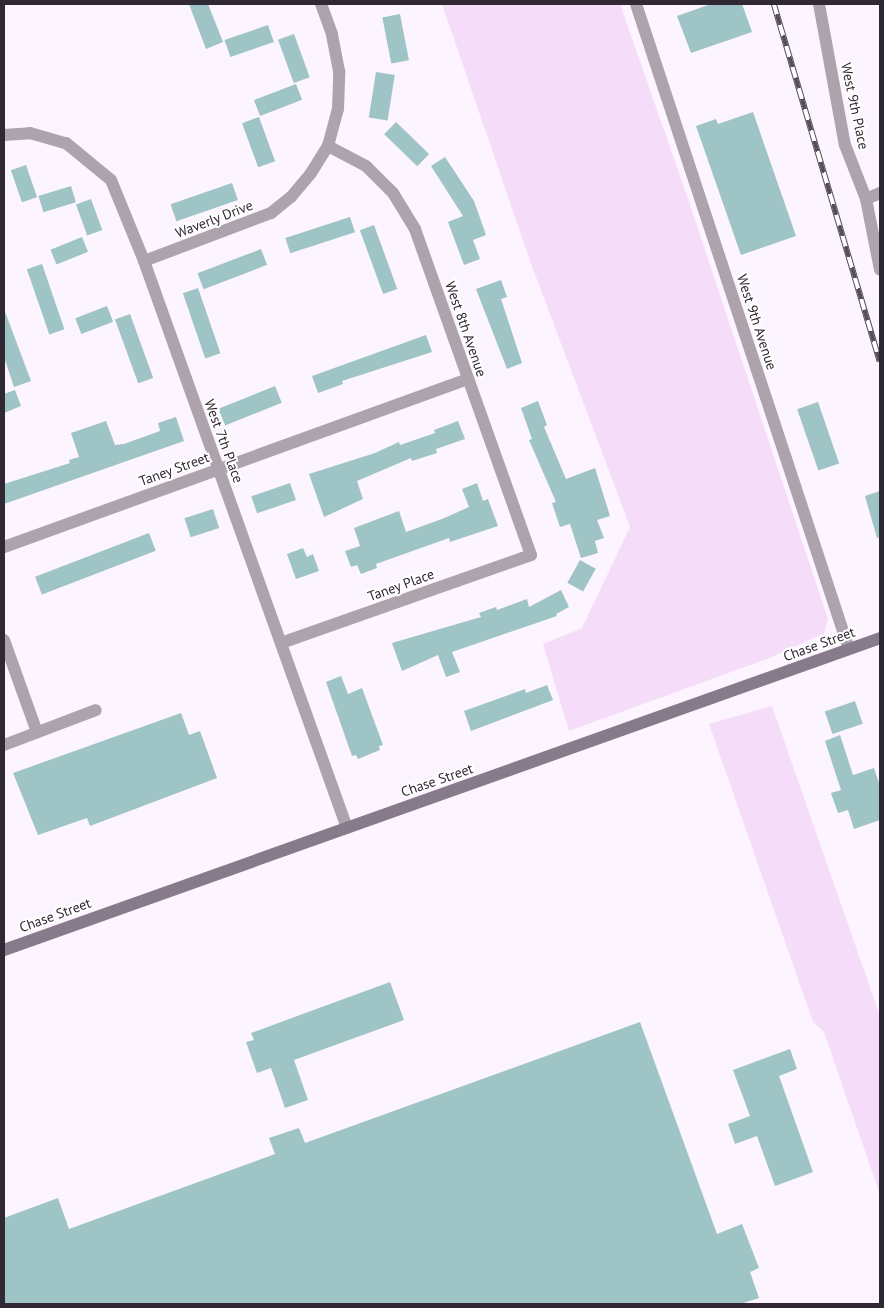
<!DOCTYPE html>
<style>
body{margin:0}
#map{position:relative;width:884px;height:1308px;overflow:hidden;background:#fcf4fe;font-family:"PT Sans",sans-serif}
div>[style]{position:absolute}
[style*='--x']{left:calc(var(--x)*1px);top:calc(var(--y)*1px);width:calc(var(--w)*1px);rotate:calc(var(--a)*1deg)}
.green>*{inset:0;background:#f5ddf9}
.building>*{inset:0;background:#9ec4c5;transform-origin:0 0}
.street>*{height:12px;margin:-6px;padding:0 6px;transform-origin:6px;border-radius:6px;background:#aca3ad}
.secondary>*{height:12px;margin:-6px;padding:0 6px;transform-origin:6px;border-radius:6px;background:#877a8a}
.rail>*{height:5.5px;margin-top:-2.75px;transform-origin:0;background:repeating-linear-gradient(90deg,#fff 0 11px,#564e58 0 22px);box-sizing:border-box;border-block:1px solid #564e58}
span{translate:-50% -50%;white-space:nowrap;text-align:center;line-height:1.15;-webkit-text-stroke:4px #fff;paint-order:stroke}
.street-label{font-size:14px;color:#302832}
.frame{position:absolute;inset:0;border:5px solid #302832;pointer-events:none}
</style>
<div id="map">
<div class="green">
<i style="clip-path:polygon(442px 4px,620px 4px,687px 196px,828px 619px,824px 633px,772px 657px,569px 731px,543px 644px,582px 628px,630px 527px,530px 261px)"></i>
<i style="clip-path:polygon(772px 706px,880px 1016px,880px 1195px,824px 1032px,813px 1022px,709px 724px)"></i>
</div>
<div class="building">
<i style="clip-path:polygon(189px 4px,208px 4px,223px 42px,206px 49px)"></i>
<i style="clip-path:polygon(711px 4px,742px 4px,752px 32px,691px 53px,677px 16px)"></i>
<i style="left:400px;top:14px;width:47px;height:18px;rotate:79deg"></i>
<i style="left:268px;top:25px;width:18px;height:46px;rotate:71deg"></i>
<i style="left:294px;top:34px;width:46px;height:17px;rotate:70deg"></i>
<i style="left:376px;top:72px;width:19px;height:46px;rotate:9deg"></i>
<i style="left:296px;top:84px;width:17px;height:45px;rotate:69deg"></i>
<i style="clip-path:polygon(753px 112px,796px 236px,741px 255px,696px 126px,716px 119px,718px 124px)"></i>
<i style="left:259px;top:117px;width:47px;height:18px;rotate:70deg"></i>
<i style="left:396px;top:122px;width:46px;height:17px;rotate:44deg"></i>
<i style="clip-path:polygon(445px 157px,474px 201px,486px 235px,473px 240px,480px 259px,464px 265px,448px 222px,463px 216px,431px 166px)"></i>
<i style="left:26px;top:165px;width:34px;height:16px;rotate:71deg"></i>
<i style="left:232px;top:183px;width:18px;height:65px;rotate:71deg"></i>
<i style="left:71px;top:186px;width:17px;height:34px;rotate:73deg"></i>
<i style="left:91px;top:199px;width:33px;height:16px;rotate:70deg"></i>
<i style="left:350px;top:217px;width:16px;height:68px;rotate:72deg"></i>
<i style="left:374px;top:225px;width:68px;height:15px;rotate:70deg"></i>
<i style="left:82px;top:237px;width:16px;height:34px;rotate:68deg"></i>
<i style="left:261px;top:249px;width:17px;height:68px;rotate:69deg"></i>
<i style="left:42px;top:264px;width:69px;height:16px;rotate:71deg"></i>
<i style="clip-path:polygon(501px 280px,507px 297px,501px 299px,522px 363px,507px 369px,476px 289px)"></i>
<i style="left:198px;top:288px;width:69px;height:16px;rotate:71deg"></i>
<i style="left:107px;top:306px;width:17px;height:34px;rotate:69deg"></i>
<i style="clip-path:polygon(4px 309px,31px 381px,14px 387px,4px 357px)"></i>
<i style="left:130px;top:314px;width:68px;height:16px;rotate:70deg"></i>
<i style="clip-path:polygon(426px 335px,432px 352px,342px 381px,343px 384px,318px 393px,312px 376px)"></i>
<i style="left:275px;top:386px;width:18px;height:61px;rotate:68deg"></i>
<i style="clip-path:polygon(15px 390px,21px 406px,4px 413px,4px 394px)"></i>
<i style="clip-path:polygon(538px 401px,547px 425px,544px 427px,566px 479px,595px 468px,610px 516px,597px 520px,604px 538px,595px 541px,598px 553px,581px 558px,570px 524px,560px 527px,552px 503px,556px 502px,529px 440px,532px 439px,521px 408px)"></i>
<i style="left:818px;top:402px;width:65px;height:22px;rotate:71deg"></i>
<i style="clip-path:polygon(176px 417px,184px 441px,4px 504px,4px 484px,70px 463px,69px 460px,79px 457px,71px 433px,106px 421px,115px 445px,124px 444px,160px 431px,158px 423px)"></i>
<i style="clip-path:polygon(458px 421px,465px 439px,436px 449px,437px 453px,412px 461px,411px 458px,357px 481px,363px 499px,324px 517px,309px 474px,375px 453px,399px 442px,400px 445px,435px 433px,434px 430px)"></i>
<i style="left:290px;top:483px;width:18px;height:41px;rotate:71deg"></i>
<i style="clip-path:polygon(477px 483px,483px 501px,488px 499px,498px 526px,450px 542px,449px 538px,376px 564px,377px 568px,361px 574px,357px 565px,351px 567px,345px 551px,360px 546px,354px 528px,399px 511px,406px 532px,442px 519px,469px 507px,462px 489px)"></i>
<i style="clip-path:polygon(880px 491px,880px 537px,877px 538px,865px 496px)"></i>
<i style="left:213px;top:509px;width:20px;height:30px;rotate:72deg"></i>
<i style="left:149px;top:533px;width:19px;height:122px;rotate:69deg"></i>
<i style="clip-path:polygon(303px 548px,307px 557px,313px 554px,319px 571px,296px 579px,287px 554px)"></i>
<i style="left:580px;top:560px;width:18px;height:26px;rotate:29deg"></i>
<i style="clip-path:polygon(561px 590px,569px 607px,556px 614px,557px 616px,452px 652px,460px 672px,446px 677px,438px 655px,402px 671px,392px 643px,481px 617px,479px 613px,496px 607px,497px 610px,527px 599px,529px 607px)"></i>
<i style="clip-path:polygon(341px 676px,348px 694px,362px 688px,383px 745px,379px 746px,380px 750px,358px 759px,356px 755px,352px 756px,326px 682px)"></i>
<i style="clip-path:polygon(547px 685px,553px 700px,471px 731px,464px 711px,525px 689px,526px 693px)"></i>
<i style="left:855px;top:701px;width:24px;height:32px;rotate:71deg"></i>
<i style="clip-path:polygon(181px 713px,189px 735px,200px 731px,217px 778px,90px 826px,87px 818px,38px 835px,13px 773px)"></i>
<i style="clip-path:polygon(840px 735px,853px 775px,874px 768px,880px 786px,880px 820px,854px 829px,848px 810px,838px 813px,831px 793px,841px 790px,825px 741px)"></i>
<i style="clip-path:polygon(390px 982px,404px 1020px,294px 1060px,308px 1100px,285px 1108px,271px 1068px,257px 1073px,246px 1042px,254px 1040px,251px 1033px)"></i>
<i style="clip-path:polygon(640px 1022px,717px 1234px,742px 1224px,759px 1268px,750px 1272px,759px 1298px,740px 1304px,4px 1304px,4px 1218px,58px 1198px,69px 1229px,275px 1154px,269px 1138px,299px 1128px,305px 1143px)"></i>
<i style="clip-path:polygon(790px 1049px,797px 1069px,779px 1076px,813px 1172px,775px 1186px,757px 1136px,735px 1144px,728px 1124px,750px 1116px,733px 1070px)"></i>
</div>
<div class="street">
<i style="--x:636;--y:4;--w:679;--a:71.73"></i>
<i style="--x:819;--y:4;--w:143;--a:79.6"></i>
<i style="--x:845;--y:145;--w:58;--a:68.7"></i>
<i style="--x:866;--y:199;--w:72;--a:78.8"></i>
<i style="--x:4;--y:135;--w:26;--a:-4"></i>
<i style="--x:30;--y:133;--w:37;--a:16"></i>
<i style="--x:66;--y:143;--w:58;--a:39.4"></i>
<i style="--x:111;--y:180;--w:87;--a:67.8"></i>
<i style="--x:144;--y:261;--w:602;--a:70.3"></i>
<i style="--x:866;--y:199;--w:15;--a:-23"></i>
<i style="--x:144;--y:261;--w:136;--a:-20.7"></i>
<i style="--x:271;--y:213;--w:26;--a:-39"></i>
<i style="--x:291;--y:197;--w:31;--a:-50"></i>
<i style="--x:311;--y:173;--w:32;--a:-58"></i>
<i style="--x:328;--y:146;--w:38;--a:-75"></i>
<i style="--x:338;--y:109;--w:38;--a:-88"></i>
<i style="--x:339;--y:71;--w:38;--a:-101"></i>
<i style="--x:332;--y:34;--w:32;--a:-110"></i>
<i style="--x:4;--y:547;--w:493;--a:-19.9"></i>
<i style="--x:4;--y:640;--w:98;--a:70.3"></i>
<i style="--x:281;--y:643;--w:265;--a:-19.4"></i>
<i style="--x:531;--y:555;--w:346;--a:-109.6"></i>
<i style="--x:415;--y:229;--w:42;--a:-121.4"></i>
<i style="--x:393;--y:193;--w:38;--a:-135"></i>
<i style="--x:366;--y:166;--w:43;--a:-152.2"></i>
<i style="--x:4;--y:745;--w:98;--a:-20.8"></i>
</div>
<div class="secondary">
<i style="--x:4;--y:950;--w:930;--a:-19.6"></i>
</div>
<div class="rail">
<i style="--x:774;--y:4;--w:373;--a:73.5"></i>
</div>
<div class="street-label">
<span style="left:855px;top:106px;rotate:78deg">West 9th Place</span>
<span style="left:214px;top:219px;rotate:-21deg">Waverly Drive</span>
<span style="left:757px;top:322px;rotate:72deg">West 9th Avenue</span>
<span style="left:466px;top:329px;rotate:71deg">West 8th Avenue</span>
<span style="left:224px;top:441px;rotate:70deg">West 7th Place</span>
<span style="left:174px;top:469px;rotate:-20deg">Taney Street</span>
<span style="left:401px;top:585px;rotate:-20deg">Taney Place</span>
<span style="left:819px;top:644px;rotate:-20deg">Chase Street</span>
<span style="left:437px;top:780px;rotate:-19deg">Chase Street</span>
<span style="left:55px;top:915px;rotate:-20deg">Chase Street</span>
</div>
<div class="frame"></div>
</div>
